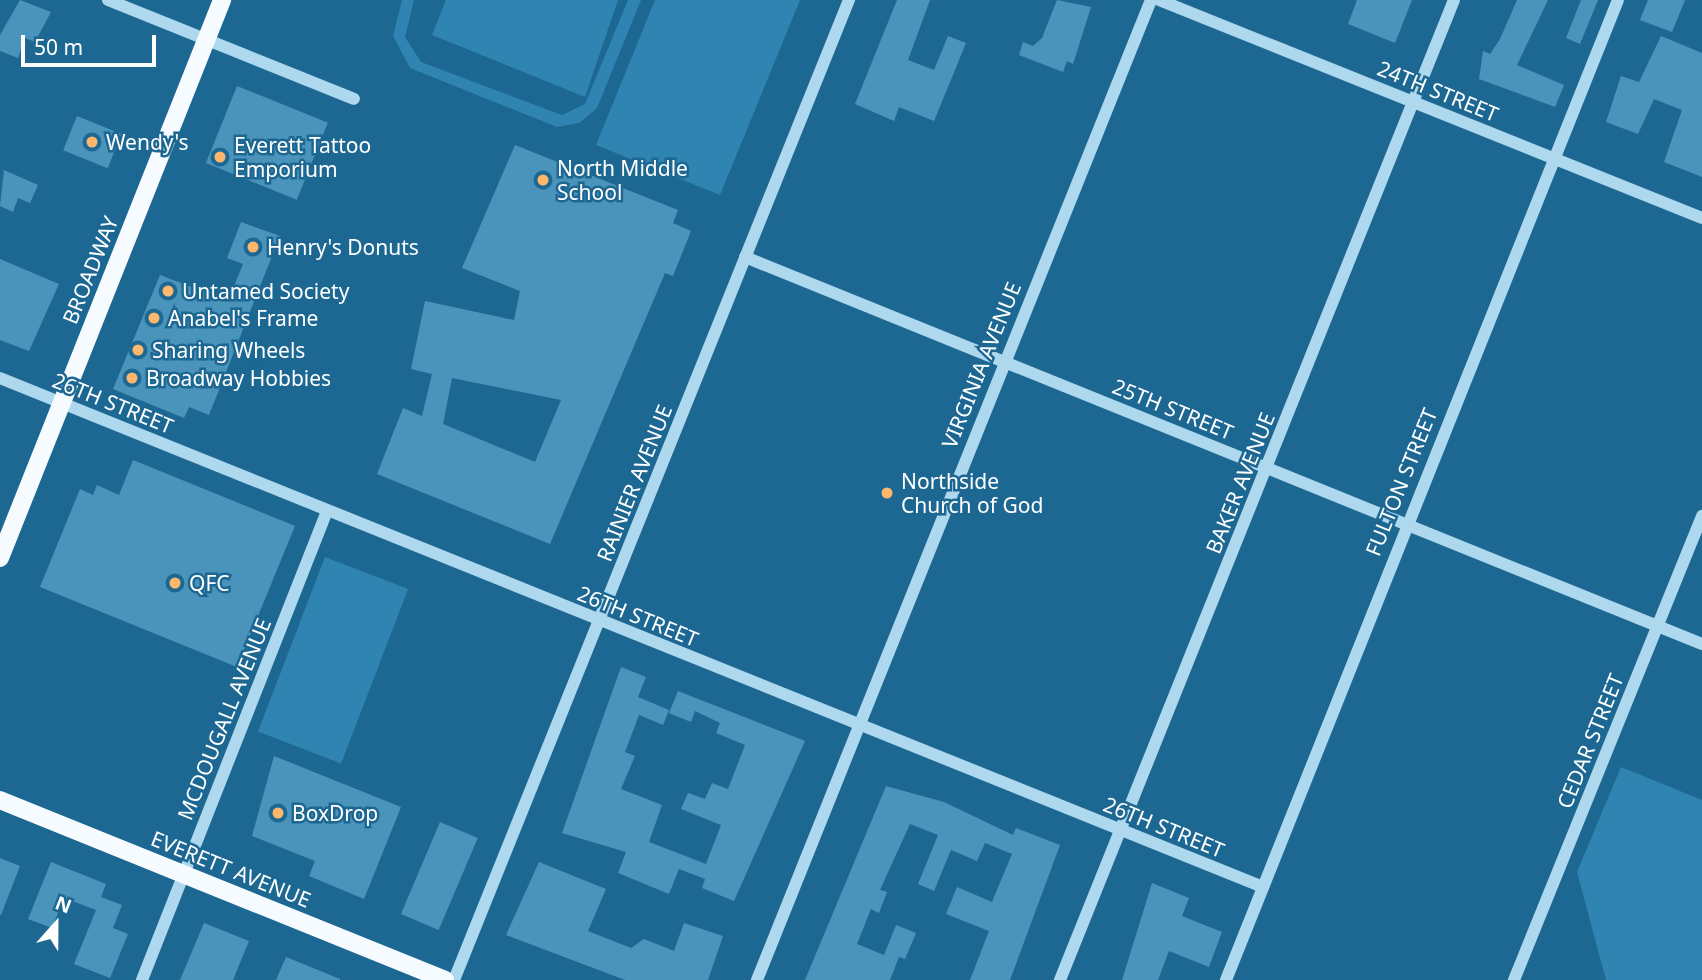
<!DOCTYPE html>
<style>
body{margin:0}
#map{position:relative;width:1702px;height:980px;overflow:hidden;background:#1d6893;font-family:"Noto Sans",sans-serif}
div>[style]{position:absolute}
[style*='--x']{left:calc(var(--x)*1px);top:calc(var(--y)*1px);width:calc(var(--w)*1px);rotate:calc(var(--a)*1deg)}
.green>*{inset:0;background:#3084b1;transform-origin:0 0}
.building>*{inset:0;background:#4a94bc;transform-origin:0 0}
.minor>*{height:12px;margin:-6px;padding:0 6px;transform-origin:6px;border-radius:6px;background:#aed8ee}
.major>*{height:18px;margin:-9px;padding:0 9px;transform-origin:9px;border-radius:9px;background:#f6fbff}
.dots>*{width:19px;height:19px;translate:-50% -50%;box-sizing:border-box;border:4px solid #1d6893;border-radius:50%}
span{translate:-50% -50%;white-space:nowrap;text-align:center;line-height:1.15;-webkit-text-stroke:5px #1d6893;paint-order:stroke}
.street-label{font-size:21px;color:#fff}
.poi-label{font-size:21px;color:#fff}
.left{translate:0 -50%;text-align:left}
.north{position:absolute;left:21px;top:889px;width:70px;height:70px;-webkit-text-stroke:5px #1d6893;paint-order:stroke;rotate:21deg;font-size:19px;font-weight:700;line-height:28px;text-align:center;color:#fff}
.north::after{content:'';display:block;margin:auto;width:24px;height:32px;background:#fff;clip-path:polygon(50% 0,100% 100%,50% 72%,0 100%)}
.scale{position:absolute;left:21px;top:35px;width:135px;height:32px;box-sizing:border-box;border:4px solid #fff;border-top:0;padding-left:9px;font-size:21px;line-height:24px;white-space:nowrap;color:#fff;-webkit-text-stroke:5px #1d6893;paint-order:stroke}
</style>
<div id="map">
<div class="green">
<i style="clip-path:polygon(402px 0,414px 0,405px 37px,421px 62px,562px 115px,585px 104px,628px 0,641px 0,597px 108px,579px 123px,557px 127px,410px 68px,393px 36px)"></i>
<i style="clip-path:polygon(446px 0,618px 0,585px 97px,432px 35px)"></i>
<i style="clip-path:polygon(655px 0,800px 0,720px 195px,596px 145px)"></i>
<i style="left:325px;top:557px;width:89px;height:187px;rotate:21deg"></i>
<i style="clip-path:polygon(1621px 767px,1702px 800px,1702px 980px,1606px 980px,1577px 872px)"></i>
</div>
<div class="building">
<i style="clip-path:polygon(20px 0,51px 12px,35px 42px,25px 38px,18px 58px,0 51px,0 35px)"></i>
<i style="clip-path:polygon(897px 0,930px 0,908px 60px,934px 70px,948px 36px,966px 43px,934px 121px,899px 107px,894px 121px,855px 104px)"></i>
<i style="clip-path:polygon(1057px 0,1091px 7px,1073px 64px,1067px 61px,1063px 72px,1019px 55px,1023px 42px,1033px 46px,1042px 38px)"></i>
<i style="clip-path:polygon(1357px 0,1412px 0,1395px 43px,1348px 24px)"></i>
<i style="clip-path:polygon(1517px 0,1548px 0,1517px 65px,1564px 85px,1555px 107px,1479px 79px,1483px 51px,1490px 54px,1500px 39px)"></i>
<i style="clip-path:polygon(1581px 0,1598px 0,1580px 44px,1566px 38px)"></i>
<i style="clip-path:polygon(1648px 0,1685px 0,1672px 32px,1640px 20px)"></i>
<i style="clip-path:polygon(1661px 36px,1702px 53px,1702px 177px,1664px 162px,1682px 110px,1654px 99px,1638px 134px,1606px 122px,1621px 76px,1639px 82px)"></i>
<i style="left:237px;top:86px;width:98px;height:83px;rotate:22deg"></i>
<i style="left:77px;top:116px;width:48px;height:37px;rotate:22deg"></i>
<i style="clip-path:polygon(evenodd,515px 145px,678px 210px,673px 223px,691px 231px,673px 276px,665px 273px,550px 544px,377px 474px,403px 408px,422px 416px,432px 374px,411px 369px,425px 301px,514px 320px,520px 291px,462px 268px,515px 145px,452px 378px,561px 400px,535px 462px,443px 424px,452px 378px)"></i>
<i style="clip-path:polygon(4px 170px,38px 185px,30px 203px,18px 198px,13px 212px,0 206px)"></i>
<i style="clip-path:polygon(241px 222px,280px 236px,209px 415px,189px 407px,184px 418px,113px 389px,160px 275px,228px 301px,243px 264px,227px 258px)"></i>
<i style="clip-path:polygon(0 259px,59px 284px,29px 351px,0 340px)"></i>
<i style="clip-path:polygon(133px 460px,295px 526px,237px 667px,40px 587px,80px 489px,93px 495px,97px 485px,119px 495px)"></i>
<i style="clip-path:polygon(621px 667px,646px 677px,638px 697px,669px 710px,663px 725px,639px 715px,625px 752px,635px 756px,621px 789px,662px 805px,649px 842px,706px 864px,721px 825px,681px 809px,688px 793px,705px 799px,712px 783px,728px 789px,745px 745px,716px 733px,720px 723px,695px 711px,691px 722px,669px 713px,678px 691px,805px 741px,734px 901px,702px 888px,705px 879px,679px 869px,669px 894px,618px 873px,626px 852px,562px 833px)"></i>
<i style="clip-path:polygon(274px 756px,401px 807px,364px 899px,309px 876px,315px 861px,252px 836px)"></i>
<i style="clip-path:polygon(886px 786px,944px 802px,1013px 835px,1016px 828px,1060px 845px,1010px 980px,970px 980px,989px 931px,946px 914px,957px 887px,992px 902px,1012px 854px,985px 843px,977px 861px,951px 850px,934px 891px,918px 884px,938px 835px,910px 824px,880px 890px,887px 892px,879px 913px,871px 909px,857px 944px,884px 955px,896px 925px,916px 933px,905px 959px,899px 957px,890px 980px,805px 980px)"></i>
<i style="left:440px;top:822px;width:41px;height:100px;rotate:23deg"></i>
<i style="clip-path:polygon(0 858px,20px 866px,1px 915px,0 915px)"></i>
<i style="clip-path:polygon(51px 862px,106px 884px,101px 897px,122px 905px,113px 928px,128px 934px,110px 978px,74px 964px,96px 910px,64px 898px,52px 928px,28px 919px)"></i>
<i style="clip-path:polygon(539px 862px,606px 889px,588px 931px,631px 948px,644px 939px,674px 951px,684px 923px,723px 936px,708px 980px,625px 980px,506px 935px)"></i>
<i style="clip-path:polygon(1152px 883px,1189px 898px,1182px 916px,1222px 932px,1209px 967px,1169px 951px,1158px 980px,1122px 980px)"></i>
<i style="clip-path:polygon(204px 923px,249px 941px,233px 980px,180px 980px)"></i>
<i style="clip-path:polygon(286px 957px,340px 979px,340px 980px,276px 980px)"></i>
</div>
<div class="minor">
<i style="--x:108;--y:0;--w:265;--a:21.9"></i>
<i style="--x:1159;--y:0;--w:585;--a:21.87"></i>
<i style="--x:745;--y:257;--w:1032;--a:22.02"></i>
<i style="--x:0;--y:378;--w:1362;--a:21.95"></i>
<i style="--x:142;--y:980;--w:504;--a:-68.47"></i>
<i style="--x:454;--y:980;--w:1057;--a:-68.05"></i>
<i style="--x:757;--y:980;--w:1056;--a:-68.1"></i>
<i style="--x:1060;--y:980;--w:1056;--a:-68.1"></i>
<i style="--x:1226;--y:980;--w:1055;--a:-68.2"></i>
<i style="--x:1514;--y:980;--w:501;--a:-67.94"></i>
</div>
<div class="major">
<i style="--x:0;--y:558;--w:601;--a:-68.3"></i>
<i style="--x:0;--y:800;--w:480;--a:22"></i>
</div>
<div class="dots">
<i style="left:92px;top:142px;background:#feb76d"></i>
<i style="left:220px;top:157px;background:#feb76d"></i>
<i style="left:543px;top:180px;background:#feb76d"></i>
<i style="left:253px;top:247px;background:#feb76d"></i>
<i style="left:168px;top:291px;background:#feb76d"></i>
<i style="left:154px;top:318px;background:#feb76d"></i>
<i style="left:138px;top:350px;background:#feb76d"></i>
<i style="left:132px;top:378px;background:#feb76d"></i>
<i style="left:887px;top:493px;background:#feb76d"></i>
<i style="left:175px;top:583px;background:#feb76d"></i>
<i style="left:278px;top:813px;background:#feb76d"></i>
</div>
<div class="street-label">
<span style="left:1438px;top:91px;rotate:22deg">24TH STREET</span>
<span style="left:90px;top:270px;rotate:-68deg">BROADWAY</span>
<span style="left:981px;top:365px;rotate:-68deg">VIRGINIA AVENUE</span>
<span style="left:113px;top:403px;rotate:22deg">26TH STREET</span>
<span style="left:1173px;top:409px;rotate:22deg">25TH STREET</span>
<span style="left:1401px;top:482px;rotate:-68deg">FULTON STREET</span>
<span style="left:634px;top:483px;rotate:-68deg">RAINIER AVENUE</span>
<span style="left:1240px;top:483px;rotate:-68deg">BAKER AVENUE</span>
<span style="left:638px;top:616px;rotate:22deg">26TH STREET</span>
<span style="left:224px;top:719px;rotate:-68deg">MCDOUGALL AVENUE</span>
<span style="left:1590px;top:741px;rotate:-68deg">CEDAR STREET</span>
<span style="left:1164px;top:827px;rotate:22deg">26TH STREET</span>
<span style="left:231px;top:869px;rotate:22deg">EVERETT AVENUE</span>
</div>
<div class="poi-label">
<span class="left" style="left:106px;top:142px">Wendy's</span>
<span class="left" style="left:234px;top:157px">Everett Tattoo<br>Emporium</span>
<span class="left" style="left:557px;top:180px">North Middle<br>School</span>
<span class="left" style="left:267px;top:247px">Henry's Donuts</span>
<span class="left" style="left:182px;top:291px">Untamed Society</span>
<span class="left" style="left:168px;top:318px">Anabel's Frame</span>
<span class="left" style="left:152px;top:350px">Sharing Wheels</span>
<span class="left" style="left:146px;top:378px">Broadway Hobbies</span>
<span class="left" style="left:901px;top:493px">Northside<br>Church of God</span>
<span class="left" style="left:189px;top:583px">QFC</span>
<span class="left" style="left:292px;top:813px">BoxDrop</span>
</div>
<div class="north">N</div>
<div class="scale">50 m</div>
</div>
